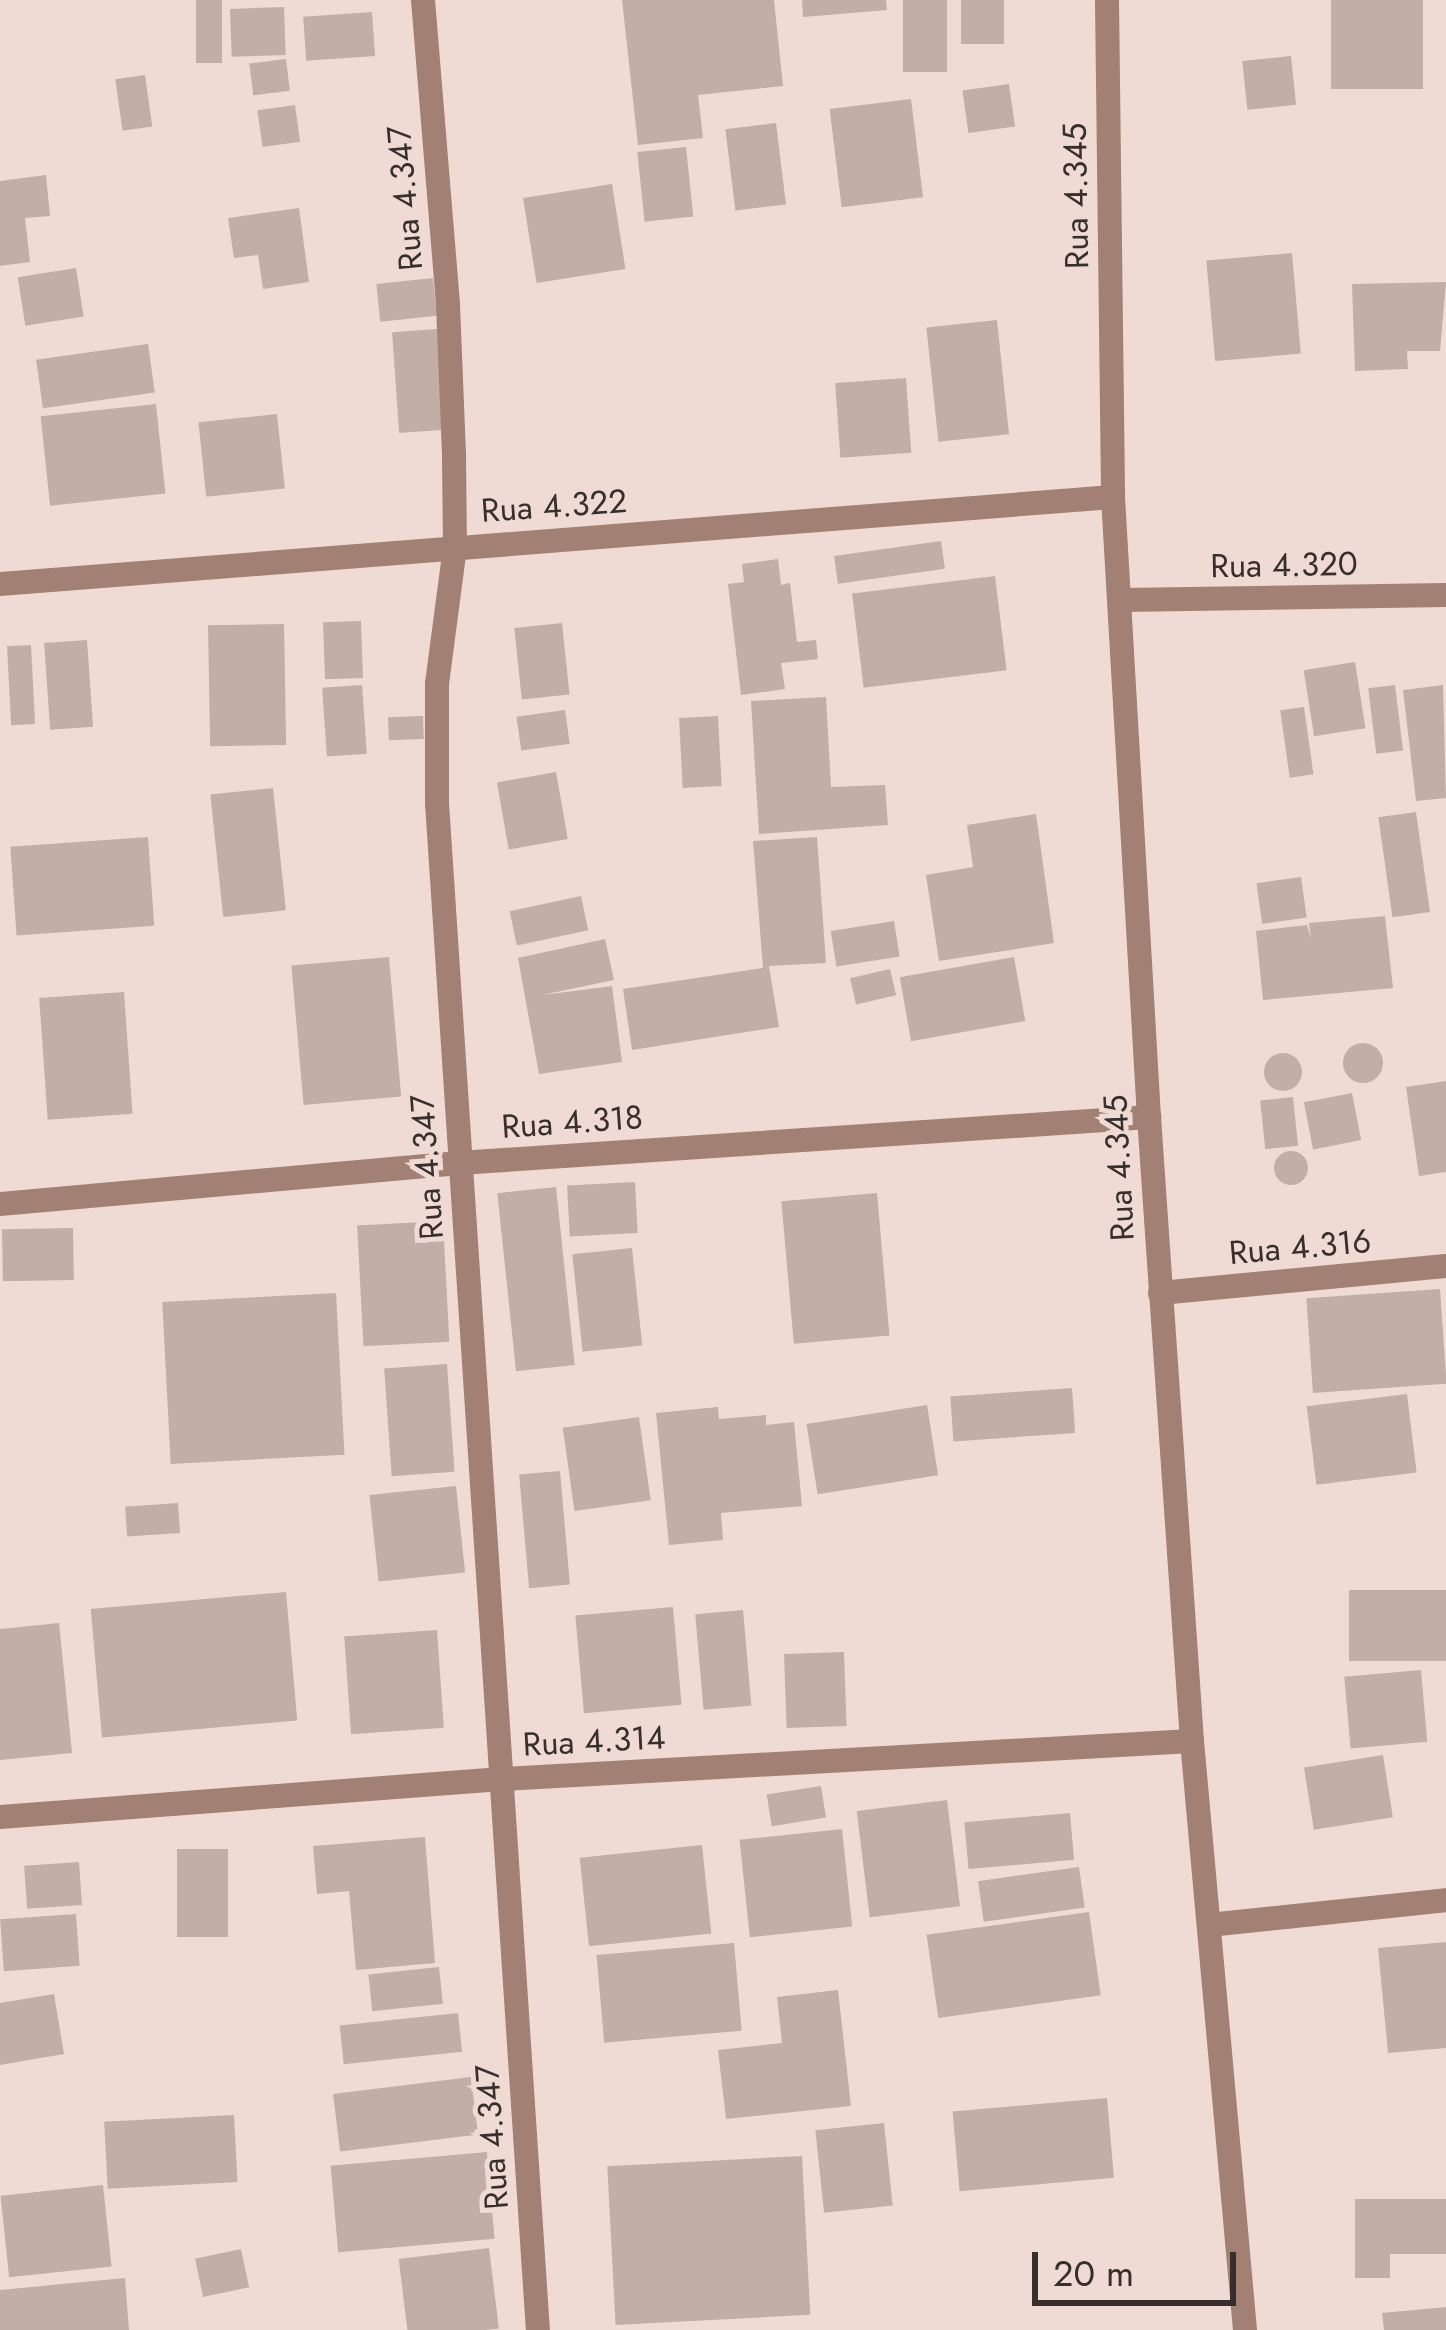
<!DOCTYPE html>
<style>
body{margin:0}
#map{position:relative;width:1446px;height:2330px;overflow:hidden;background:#efdbd3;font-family:Jost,sans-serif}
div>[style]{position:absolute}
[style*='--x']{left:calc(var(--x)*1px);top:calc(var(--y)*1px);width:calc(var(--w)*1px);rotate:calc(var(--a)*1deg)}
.building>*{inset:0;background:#c2aea7;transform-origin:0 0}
.round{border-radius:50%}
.minor>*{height:24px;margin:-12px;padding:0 12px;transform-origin:12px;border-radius:12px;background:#a28073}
span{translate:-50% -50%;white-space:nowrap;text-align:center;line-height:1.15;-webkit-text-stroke:10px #efdbd3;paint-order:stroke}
.street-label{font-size:33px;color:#372f2c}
.scale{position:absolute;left:1032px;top:2252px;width:204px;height:54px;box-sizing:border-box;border:6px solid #372f2c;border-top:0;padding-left:15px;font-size:36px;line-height:42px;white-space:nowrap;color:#372f2c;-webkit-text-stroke:9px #efdbd3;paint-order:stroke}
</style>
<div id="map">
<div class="building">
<i style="left:196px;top:0;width:26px;height:63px"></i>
<i style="clip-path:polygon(622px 0,774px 0,783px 86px,698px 95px,703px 138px,638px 145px)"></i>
<i style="clip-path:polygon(802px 0,886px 0,887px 10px,803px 17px)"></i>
<i style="left:903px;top:0;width:44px;height:72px"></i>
<i style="left:961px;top:0;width:43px;height:44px"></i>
<i style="left:1331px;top:0;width:92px;height:89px"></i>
<i style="left:284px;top:7px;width:48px;height:54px;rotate:88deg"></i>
<i style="left:372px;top:12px;width:44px;height:69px;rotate:86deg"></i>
<i style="left:1291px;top:56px;width:49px;height:49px;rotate:84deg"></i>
<i style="left:286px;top:59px;width:32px;height:37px;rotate:83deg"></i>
<i style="left:145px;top:75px;width:52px;height:30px;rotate:82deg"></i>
<i style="left:1009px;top:84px;width:43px;height:47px;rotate:82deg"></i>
<i style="left:911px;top:99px;width:99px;height:82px;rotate:83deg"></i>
<i style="left:295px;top:105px;width:37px;height:38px;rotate:82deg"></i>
<i style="left:776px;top:123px;width:82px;height:51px;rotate:83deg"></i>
<i style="left:686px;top:147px;width:70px;height:49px;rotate:84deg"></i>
<i style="clip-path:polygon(46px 175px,50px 216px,25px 218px,30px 262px,0 266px,0 181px)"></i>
<i style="left:612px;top:184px;width:86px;height:90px;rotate:81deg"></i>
<i style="clip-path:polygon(299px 208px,309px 282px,263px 289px,258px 255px,234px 258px,228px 218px)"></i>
<i style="left:1292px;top:253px;width:101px;height:86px;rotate:85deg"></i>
<i style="left:76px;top:268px;width:49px;height:59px;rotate:81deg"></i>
<i style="left:433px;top:278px;width:38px;height:57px;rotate:84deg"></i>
<i style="clip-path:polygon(1446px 282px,1440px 351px,1407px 351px,1408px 369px,1355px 371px,1352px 284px)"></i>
<i style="left:997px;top:320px;width:115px;height:71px;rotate:84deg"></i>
<i style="left:437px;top:329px;width:101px;height:45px;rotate:86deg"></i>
<i style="left:148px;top:344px;width:49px;height:113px;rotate:82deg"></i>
<i style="left:906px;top:378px;width:75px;height:71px;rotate:86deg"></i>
<i style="left:156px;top:404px;width:90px;height:116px;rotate:84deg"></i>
<i style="left:277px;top:414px;width:75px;height:79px;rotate:84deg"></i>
<i style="left:941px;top:541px;width:28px;height:108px;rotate:82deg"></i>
<i style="clip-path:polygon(778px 559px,781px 585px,790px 583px,797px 642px,816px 640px,818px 659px,781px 663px,785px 689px,741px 695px,728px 584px,744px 582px,742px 564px)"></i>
<i style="left:995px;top:576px;width:95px;height:144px;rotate:83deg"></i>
<i style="left:361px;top:621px;width:57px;height:38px;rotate:88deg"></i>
<i style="left:562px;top:623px;width:72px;height:48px;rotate:84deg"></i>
<i style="left:284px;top:624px;width:121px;height:76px;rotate:89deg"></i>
<i style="left:87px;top:640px;width:87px;height:43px;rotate:86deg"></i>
<i style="left:31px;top:645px;width:79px;height:24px;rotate:87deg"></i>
<i style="left:1355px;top:662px;width:67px;height:52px;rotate:81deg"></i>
<i style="left:362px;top:685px;width:69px;height:40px;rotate:86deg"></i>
<i style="left:1395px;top:685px;width:66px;height:27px;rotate:83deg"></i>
<i style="clip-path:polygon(1443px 685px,1446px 798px,1416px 801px,1403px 690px)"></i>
<i style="clip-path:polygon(826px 697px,831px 787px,885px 785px,888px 825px,759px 834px,751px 701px)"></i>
<i style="left:1304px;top:707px;width:68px;height:24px;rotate:82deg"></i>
<i style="left:565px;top:710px;width:34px;height:49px;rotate:82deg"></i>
<i style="left:423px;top:716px;width:23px;height:35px;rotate:88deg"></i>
<i style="left:718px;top:716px;width:70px;height:39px;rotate:87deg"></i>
<i style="left:556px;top:772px;width:68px;height:60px;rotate:80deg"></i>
<i style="left:273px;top:788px;width:123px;height:63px;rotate:84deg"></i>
<i style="left:1416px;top:812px;width:101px;height:38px;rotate:82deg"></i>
<i style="clip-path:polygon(1036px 814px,1054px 943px,939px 961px,926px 875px,973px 867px,967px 825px)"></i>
<i style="left:148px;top:837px;width:89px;height:138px;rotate:86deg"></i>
<i style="clip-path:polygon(817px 837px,826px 963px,769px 966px,779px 1027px,632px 1050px,623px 989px,763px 968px,753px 841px)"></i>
<i style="left:1301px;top:877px;width:41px;height:45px;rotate:82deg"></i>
<i style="left:581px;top:896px;width:35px;height:73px;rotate:78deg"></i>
<i style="clip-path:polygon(1385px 916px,1393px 988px,1263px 1000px,1256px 931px,1307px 925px,1311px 939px,1309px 923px)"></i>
<i style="left:894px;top:921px;width:36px;height:64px;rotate:81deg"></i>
<i style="clip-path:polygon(605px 939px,614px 980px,542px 995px,612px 986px,622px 1062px,539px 1074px,518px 958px)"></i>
<i style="left:389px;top:957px;width:140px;height:98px;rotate:85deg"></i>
<i style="left:1014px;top:957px;width:65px;height:116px;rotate:80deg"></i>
<i style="left:890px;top:969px;width:27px;height:41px;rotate:77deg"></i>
<i style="left:124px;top:992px;width:122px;height:85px;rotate:86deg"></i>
<i class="round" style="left:1343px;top:1043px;width:40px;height:40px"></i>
<i class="round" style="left:1264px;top:1053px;width:38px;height:38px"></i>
<i style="clip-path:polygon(1446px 1081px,1446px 1172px,1419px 1176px,1406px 1087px)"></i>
<i style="left:1352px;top:1093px;width:48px;height:49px;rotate:79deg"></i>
<i style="left:1293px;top:1097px;width:49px;height:33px;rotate:84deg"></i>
<i class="round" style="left:1274px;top:1151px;width:34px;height:34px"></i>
<i style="left:635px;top:1182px;width:51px;height:68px;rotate:87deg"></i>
<i style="left:556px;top:1187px;width:179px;height:59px;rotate:84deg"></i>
<i style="left:877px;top:1193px;width:143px;height:96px;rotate:85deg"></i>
<i style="left:443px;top:1221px;width:121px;height:86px;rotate:87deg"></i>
<i style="left:73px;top:1228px;width:52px;height:71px;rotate:89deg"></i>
<i style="left:632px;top:1248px;width:98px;height:60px;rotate:84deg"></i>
<i style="left:1440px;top:1289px;width:95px;height:134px;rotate:86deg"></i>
<i style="left:336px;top:1293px;width:162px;height:174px;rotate:87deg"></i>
<i style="left:447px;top:1364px;width:108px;height:63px;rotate:86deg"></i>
<i style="left:1072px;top:1388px;width:45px;height:122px;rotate:86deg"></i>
<i style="left:1407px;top:1394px;width:79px;height:101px;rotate:83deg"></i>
<i style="left:927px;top:1405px;width:71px;height:122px;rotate:81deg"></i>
<i style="clip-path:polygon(718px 1407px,719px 1419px,766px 1415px,766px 1425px,794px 1422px,802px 1506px,721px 1513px,723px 1540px,669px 1545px,656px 1413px)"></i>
<i style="left:639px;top:1417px;width:84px;height:77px;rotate:82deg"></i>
<i style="left:560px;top:1471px;width:114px;height:41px;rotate:85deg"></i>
<i style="left:456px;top:1486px;width:87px;height:87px;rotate:84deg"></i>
<i style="left:178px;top:1503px;width:30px;height:53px;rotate:86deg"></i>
<i style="left:1446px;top:1590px;width:71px;height:97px;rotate:90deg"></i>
<i style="left:286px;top:1592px;width:129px;height:196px;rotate:85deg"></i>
<i style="left:673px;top:1607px;width:98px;height:98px;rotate:85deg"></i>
<i style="left:743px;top:1610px;width:96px;height:48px;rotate:85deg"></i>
<i style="clip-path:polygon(59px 1623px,72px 1753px,0 1760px,0 1629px)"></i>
<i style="left:437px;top:1630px;width:98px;height:93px;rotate:86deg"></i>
<i style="left:844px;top:1652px;width:74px;height:60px;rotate:88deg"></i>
<i style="left:1421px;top:1670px;width:72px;height:77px;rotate:85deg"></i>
<i style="left:1383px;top:1755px;width:63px;height:80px;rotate:81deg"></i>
<i style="left:821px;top:1786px;width:32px;height:55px;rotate:81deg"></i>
<i style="left:947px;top:1800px;width:107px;height:91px;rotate:83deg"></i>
<i style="left:1070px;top:1813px;width:47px;height:106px;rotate:85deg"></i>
<i style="left:842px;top:1829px;width:98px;height:103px;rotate:84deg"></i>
<i style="clip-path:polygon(425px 1837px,435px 1963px,356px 1970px,349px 1891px,317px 1894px,313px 1846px)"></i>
<i style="left:702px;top:1845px;width:89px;height:123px;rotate:84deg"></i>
<i style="left:177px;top:1849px;width:51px;height:88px"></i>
<i style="left:79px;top:1862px;width:43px;height:55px;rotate:86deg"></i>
<i style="left:1079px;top:1867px;width:41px;height:102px;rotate:82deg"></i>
<i style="left:1089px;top:1912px;width:84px;height:164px;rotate:82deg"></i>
<i style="left:76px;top:1914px;width:52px;height:76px;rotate:86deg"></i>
<i style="clip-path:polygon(1446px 1942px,1446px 2048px,1388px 2053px,1378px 1948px)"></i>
<i style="left:734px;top:1943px;width:88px;height:138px;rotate:85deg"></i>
<i style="left:439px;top:1967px;width:37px;height:71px;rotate:84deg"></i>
<i style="clip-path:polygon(838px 1990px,851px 2106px,726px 2119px,718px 2050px,782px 2043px,777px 1997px)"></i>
<i style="clip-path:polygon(54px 1994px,64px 2054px,0 2065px,0 2003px)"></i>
<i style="left:458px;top:2013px;width:39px;height:119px;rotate:84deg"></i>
<i style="left:471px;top:2077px;width:58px;height:139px;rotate:83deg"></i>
<i style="left:1107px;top:2098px;width:80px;height:155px;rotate:85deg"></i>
<i style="left:234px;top:2115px;width:67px;height:130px;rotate:87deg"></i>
<i style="left:884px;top:2123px;width:83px;height:69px;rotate:84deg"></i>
<i style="left:487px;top:2152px;width:87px;height:157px;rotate:85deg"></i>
<i style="left:802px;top:2156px;width:159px;height:195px;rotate:87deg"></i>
<i style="left:103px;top:2185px;width:82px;height:103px;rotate:84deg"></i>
<i style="clip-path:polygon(1355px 2199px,1446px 2199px,1446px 2254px,1390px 2254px,1390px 2278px,1355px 2278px)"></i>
<i style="left:489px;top:2248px;width:81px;height:91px;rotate:83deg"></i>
<i style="left:241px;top:2249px;width:39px;height:47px;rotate:78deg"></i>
<i style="clip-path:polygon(125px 2278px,129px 2330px,0 2330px,0 2290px)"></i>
<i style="clip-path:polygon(1446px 2307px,1446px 2330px,1384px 2330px,1382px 2313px)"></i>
</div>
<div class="minor">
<i style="--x:423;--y:0;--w:306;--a:85.3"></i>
<i style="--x:448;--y:305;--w:150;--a:87.7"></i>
<i style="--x:454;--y:455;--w:92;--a:89.4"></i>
<i style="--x:455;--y:547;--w:137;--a:97.5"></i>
<i style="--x:437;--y:683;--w:120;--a:90"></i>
<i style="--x:437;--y:803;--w:1530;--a:86.22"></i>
<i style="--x:1107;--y:0;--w:497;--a:89.3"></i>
<i style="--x:1113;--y:497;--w:621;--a:86.68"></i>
<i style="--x:1149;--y:1117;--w:625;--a:86.06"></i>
<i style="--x:1192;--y:1741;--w:591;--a:84.86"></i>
<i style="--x:0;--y:584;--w:1116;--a:-4.47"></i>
<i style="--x:1122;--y:600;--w:324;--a:-0.9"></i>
<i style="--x:0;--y:1204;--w:461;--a:-5.1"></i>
<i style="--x:459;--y:1163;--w:692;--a:-3.81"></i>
<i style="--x:1160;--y:1293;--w:287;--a:-5.4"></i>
<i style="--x:0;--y:1817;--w:503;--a:-4.33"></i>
<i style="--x:502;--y:1779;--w:691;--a:-3.15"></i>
<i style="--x:1209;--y:1925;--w:238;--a:-6"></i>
</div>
<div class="street-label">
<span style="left:1076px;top:196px;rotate:-91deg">Rua 4.345</span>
<span style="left:405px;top:198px;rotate:-95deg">Rua 4.347</span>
<span style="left:554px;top:506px;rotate:-4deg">Rua 4.322</span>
<span style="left:1284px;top:565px;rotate:-1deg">Rua 4.320</span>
<span style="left:572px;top:1122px;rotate:-4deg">Rua 4.318</span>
<span style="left:427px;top:1167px;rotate:-94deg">Rua 4.347</span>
<span style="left:1119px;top:1168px;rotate:-93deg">Rua 4.345</span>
<span style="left:1300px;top:1247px;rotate:-5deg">Rua 4.316</span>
<span style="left:594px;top:1741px;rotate:-3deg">Rua 4.314</span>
<span style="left:492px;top:2137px;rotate:-94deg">Rua 4.347</span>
</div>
<div class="scale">20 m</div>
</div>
